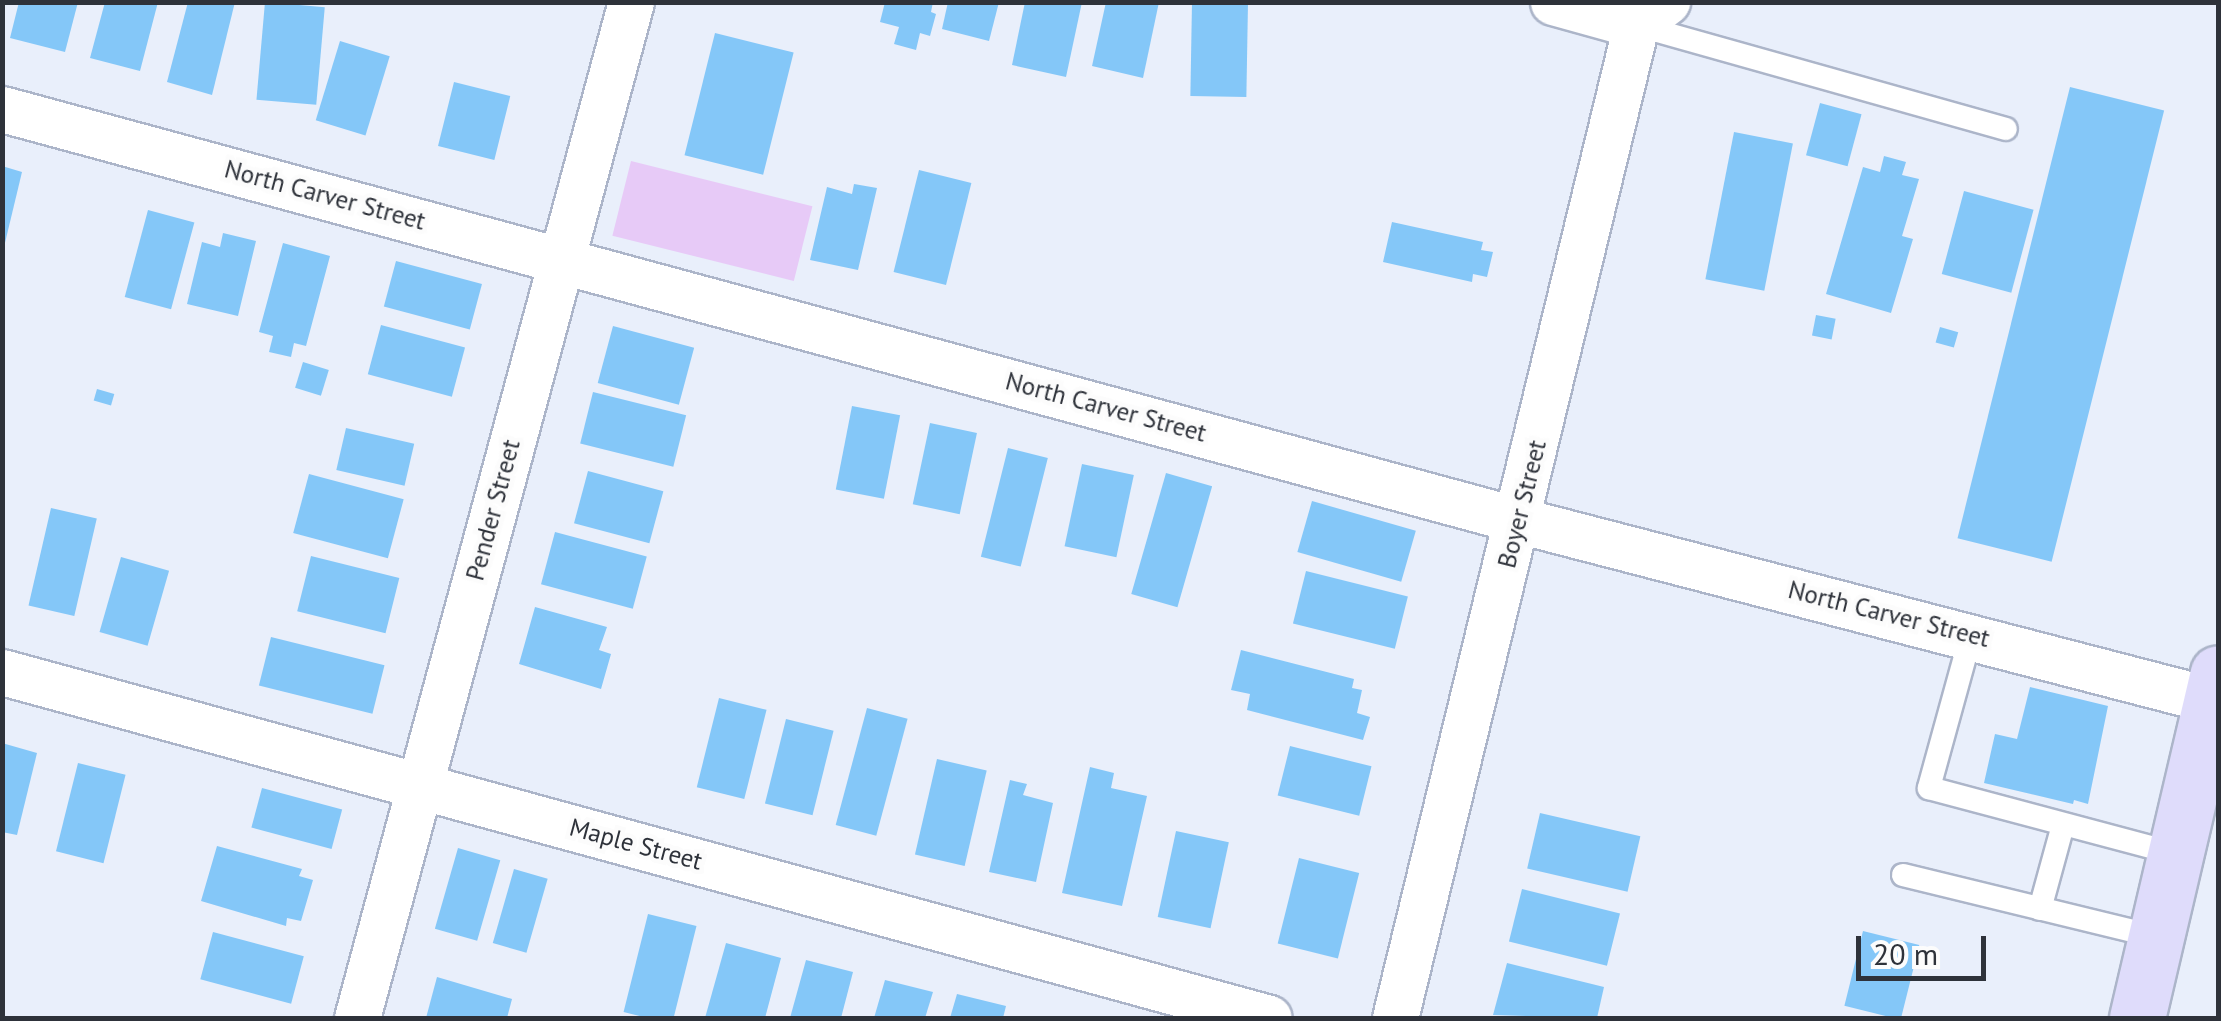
<!DOCTYPE html>
<style>
body{margin:0}
#map{position:relative;width:2221px;height:1021px;overflow:hidden;background:#e9effb;font-family:"PT Sans",sans-serif}
div>[style]{position:absolute}
[style*='--x']{left:calc(var(--x)*1px);top:calc(var(--y)*1px);width:calc(var(--w)*1px);rotate:calc(var(--a)*1deg)}
.green>*{inset:0;background:#e7caf7;transform-origin:0 0}
.building>*{inset:0;background:#84c7f8;transform-origin:0 0}
.roads{filter:drop-shadow(2px 0 #acb5c9) drop-shadow(-2px 0 #acb5c9) drop-shadow(0 2px #acb5c9) drop-shadow(0 -2px #acb5c9)}
.service>*{height:22px;margin:-11px;padding:0 11px;transform-origin:11px;border-radius:11px;background:#fff}
.minor>*{height:45px;margin:-22.5px;padding:0 22.5px;transform-origin:22.5px;border-radius:22.5px;background:#fff}
.primary>*{height:55px;margin:-27.5px;padding:0 27.5px;transform-origin:27.5px;border-radius:27.5px;background:#dfdcfb}
span{translate:-50% -50%;white-space:nowrap;text-align:center;line-height:1.15;-webkit-text-stroke:9px #fcfcfc;paint-order:stroke}
.street-label{font-size:25px;color:#2e323a}
.frame{position:absolute;inset:0;border:5px solid #2e323a;pointer-events:none}
.scale{position:absolute;left:1856px;top:936px;width:130px;height:45px;box-sizing:border-box;border:5px solid #2e323a;border-top:0;padding-left:12px;font-size:30px;line-height:35px;white-space:nowrap;color:#2e323a;-webkit-text-stroke:8px #fcfcfc;paint-order:stroke}
</style>
<div id="map">
<div class="green">
<i style="left:631px;top:161px;width:187px;height:77px;rotate:14deg"></i>
</div>
<div class="building">
<i style="clip-path:polygon(19px 2px,78px 2px,65px 52px,10px 38px)"></i>
<i style="clip-path:polygon(105px 2px,158px 2px,140px 71px,90px 58px)"></i>
<i style="clip-path:polygon(188px 2px,235px 2px,212px 95px,167px 82px)"></i>
<i style="left:265px;top:2px;width:60px;height:98px;rotate:5deg"></i>
<i style="clip-path:polygon(885px 2px,933px 2px,931px 12px,936px 14px,930px 36px,920px 33px,916px 50px,894px 44px,899px 27px,880px 22px)"></i>
<i style="clip-path:polygon(948px 2px,999px 2px,989px 41px,942px 29px)"></i>
<i style="clip-path:polygon(1025px 2px,1082px 2px,1066px 77px,1012px 65px)"></i>
<i style="clip-path:polygon(1106px 2px,1159px 2px,1143px 78px,1092px 66px)"></i>
<i style="left:1192px;top:2px;width:56px;height:94px;rotate:1deg"></i>
<i style="left:715px;top:33px;width:81px;height:126px;rotate:14deg"></i>
<i style="left:340px;top:41px;width:52px;height:83px;rotate:17deg"></i>
<i style="left:454px;top:82px;width:58px;height:66px;rotate:14deg"></i>
<i style="left:2070px;top:87px;width:97px;height:465px;rotate:14deg"></i>
<i style="left:1820px;top:103px;width:43px;height:54px;rotate:15deg"></i>
<i style="left:1734px;top:132px;width:60px;height:150px;rotate:11deg"></i>
<i style="clip-path:polygon(1884px 156px,1906px 162px,1902px 175px,1919px 179px,1902px 236px,1913px 239px,1891px 313px,1826px 294px,1863px 167px,1880px 172px)"></i>
<i style="clip-path:polygon(2px 166px,22px 172px,4px 247px,2px 246px)"></i>
<i style="left:919px;top:170px;width:54px;height:105px;rotate:14deg"></i>
<i style="clip-path:polygon(854px 184px,877px 188px,858px 270px,810px 260px,827px 187px,852px 194px)"></i>
<i style="left:1964px;top:191px;width:72px;height:86px;rotate:15deg"></i>
<i style="left:148px;top:210px;width:48px;height:90px;rotate:15deg"></i>
<i style="clip-path:polygon(1392px 222px,1483px 242px,1481px 250px,1493px 252px,1487px 277px,1473px 274px,1472px 282px,1383px 262px)"></i>
<i style="clip-path:polygon(223px 233px,256px 241px,238px 316px,187px 304px,202px 242px,220px 247px)"></i>
<i style="clip-path:polygon(283px 243px,330px 256px,306px 346px,294px 343px,291px 357px,269px 352px,273px 336px,259px 332px)"></i>
<i style="left:396px;top:261px;width:89px;height:47px;rotate:15deg"></i>
<i style="left:1816px;top:315px;width:20px;height:21px;rotate:11deg"></i>
<i style="left:381px;top:325px;width:87px;height:51px;rotate:15deg"></i>
<i style="left:613px;top:326px;width:84px;height:59px;rotate:15deg"></i>
<i style="left:1940px;top:327px;width:19px;height:16px;rotate:16deg"></i>
<i style="left:303px;top:362px;width:27px;height:27px;rotate:17deg"></i>
<i style="left:97px;top:389px;width:18px;height:12px;rotate:16deg"></i>
<i style="left:593px;top:392px;width:96px;height:53px;rotate:14deg"></i>
<i style="left:852px;top:406px;width:49px;height:85px;rotate:11deg"></i>
<i style="left:930px;top:423px;width:48px;height:83px;rotate:12deg"></i>
<i style="left:346px;top:428px;width:70px;height:43px;rotate:13deg"></i>
<i style="left:1008px;top:448px;width:41px;height:112px;rotate:14deg"></i>
<i style="left:1082px;top:464px;width:53px;height:84px;rotate:12deg"></i>
<i style="left:588px;top:471px;width:78px;height:54px;rotate:15deg"></i>
<i style="left:1166px;top:473px;width:48px;height:126px;rotate:16deg"></i>
<i style="left:309px;top:474px;width:98px;height:61px;rotate:15deg"></i>
<i style="left:1312px;top:501px;width:108px;height:53px;rotate:16deg"></i>
<i style="left:51px;top:508px;width:47px;height:100px;rotate:13deg"></i>
<i style="left:555px;top:532px;width:95px;height:54px;rotate:15deg"></i>
<i style="left:311px;top:556px;width:91px;height:57px;rotate:14deg"></i>
<i style="left:121px;top:557px;width:50px;height:78px;rotate:16deg"></i>
<i style="left:1306px;top:571px;width:105px;height:54px;rotate:14deg"></i>
<i style="clip-path:polygon(535px 607px,607px 627px,599px 650px,611px 654px,601px 689px,519px 664px)"></i>
<i style="left:271px;top:637px;width:117px;height:50px;rotate:14deg"></i>
<i style="clip-path:polygon(1241px 650px,1354px 679px,1352px 688px,1362px 690px,1357px 713px,1370px 717px,1363px 740px,1247px 710px,1250px 694px,1231px 690px)"></i>
<i style="clip-path:polygon(2030px 687px,2108px 706px,2088px 804px,2074px 800px,2073px 804px,1984px 783px,1995px 734px,2017px 739px)"></i>
<i style="left:719px;top:698px;width:49px;height:92px;rotate:14deg"></i>
<i style="left:867px;top:708px;width:42px;height:121px;rotate:15deg"></i>
<i style="left:786px;top:719px;width:49px;height:87px;rotate:14deg"></i>
<i style="clip-path:polygon(2px 743px,37px 753px,17px 835px,2px 832px)"></i>
<i style="left:1290px;top:746px;width:84px;height:51px;rotate:14deg"></i>
<i style="left:937px;top:759px;width:51px;height:98px;rotate:13deg"></i>
<i style="left:78px;top:763px;width:49px;height:91px;rotate:14deg"></i>
<i style="clip-path:polygon(1090px 767px,1114px 773px,1111px 788px,1147px 796px,1122px 906px,1062px 893px)"></i>
<i style="clip-path:polygon(1010px 780px,1027px 784px,1023px 795px,1053px 803px,1036px 882px,989px 872px)"></i>
<i style="left:262px;top:788px;width:83px;height:41px;rotate:15deg"></i>
<i style="left:1540px;top:813px;width:103px;height:57px;rotate:13deg"></i>
<i style="left:1176px;top:831px;width:54px;height:88px;rotate:12deg"></i>
<i style="clip-path:polygon(217px 846px,302px 869px,299px 876px,313px 880px,301px 921px,287px 918px,286px 926px,201px 901px)"></i>
<i style="left:458px;top:848px;width:44px;height:84px;rotate:16deg"></i>
<i style="left:1299px;top:858px;width:62px;height:88px;rotate:14deg"></i>
<i style="left:514px;top:869px;width:35px;height:77px;rotate:16deg"></i>
<i style="left:1522px;top:889px;width:101px;height:54px;rotate:14deg"></i>
<i style="left:648px;top:914px;width:50px;height:101px;rotate:14deg"></i>
<i style="left:1863px;top:931px;width:58px;height:77px;rotate:14deg"></i>
<i style="left:213px;top:932px;width:94px;height:49px;rotate:15deg"></i>
<i style="clip-path:polygon(726px 943px,781px 958px,765px 1018px,705px 1018px)"></i>
<i style="clip-path:polygon(806px 960px,853px 972px,841px 1018px,790px 1018px)"></i>
<i style="clip-path:polygon(1507px 963px,1604px 987px,1597px 1018px,1493px 1015px)"></i>
<i style="clip-path:polygon(437px 977px,512px 999px,507px 1018px,426px 1018px)"></i>
<i style="clip-path:polygon(885px 980px,933px 992px,925px 1018px,874px 1018px)"></i>
<i style="clip-path:polygon(957px 994px,1006px 1006px,1003px 1018px,950px 1018px)"></i>
</div>
<div class="roads">
<div class="service">
<i style="--x:1636;--y:25;--w:384;--a:15.7"></i>
<i style="--x:1971;--y:635;--w:159;--a:105.4"></i>
<i style="--x:1929;--y:788;--w:257;--a:14.9"></i>
<i style="--x:1903;--y:875;--w:262;--a:13.7"></i>
<i style="--x:2040;--y:909;--w:87;--a:-74.7"></i>
</div>
<div class="minor">
<i style="--x:1553;--y:2;--w:86;--a:15.5"></i>
<i style="--x:2;--y:109;--w:1571;--a:15.17"></i>
<i style="--x:1518;--y:520;--w:716;--a:14.56"></i>
<i style="--x:2;--y:672;--w:1313;--a:15.27"></i>
<i style="--x:357;--y:1018;--w:1052;--a:-74.91"></i>
<i style="--x:1395;--y:1018;--w:1022;--a:-76.36"></i>
<i style="--x:1636;--y:25;--w:39;--a:-37"></i>
</div>
<div class="primary">
<i style="--x:2137;--y:1018;--w:354;--a:-76.8"></i>
</div>
</div>
<div class="street-label">
<span style="left:325px;top:195px;rotate:15deg">North Carver Street</span>
<span style="left:1106px;top:407px;rotate:15deg">North Carver Street</span>
<span style="left:1522px;top:504px;rotate:-76deg">Boyer Street</span>
<span style="left:493px;top:510px;rotate:-75deg">Pender Street</span>
<span style="left:1889px;top:614px;rotate:14deg">North Carver Street</span>
<span style="left:636px;top:844px;rotate:15deg">Maple Street</span>
</div>
<div class="frame"></div>
<div class="scale">20 m</div>
</div>
